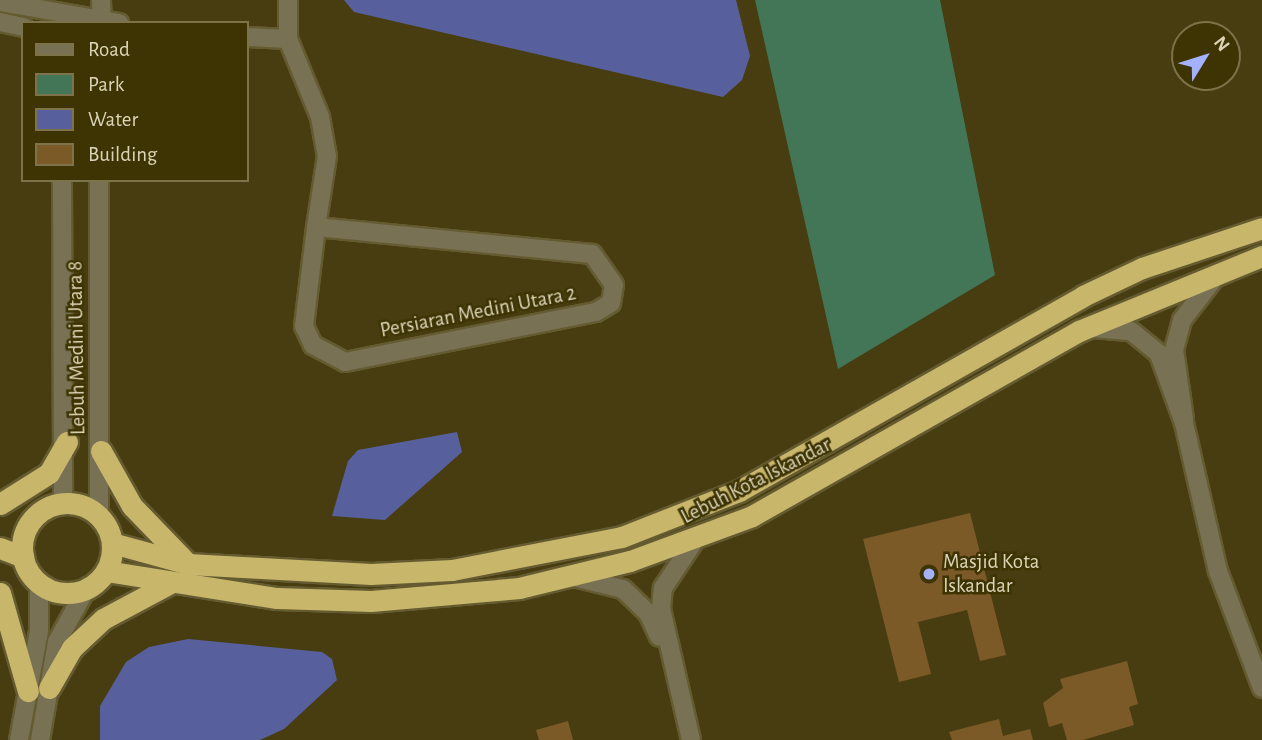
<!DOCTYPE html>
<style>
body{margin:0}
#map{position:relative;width:1262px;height:740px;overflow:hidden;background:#483d10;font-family:"Alegreya Sans",sans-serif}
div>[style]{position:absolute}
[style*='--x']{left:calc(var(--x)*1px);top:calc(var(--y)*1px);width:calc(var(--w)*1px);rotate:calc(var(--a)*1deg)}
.green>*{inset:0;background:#427656}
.water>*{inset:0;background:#57609d}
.building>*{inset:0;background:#7b5a27}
.roads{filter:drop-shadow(2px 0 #655b31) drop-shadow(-2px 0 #655b31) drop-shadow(0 2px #655b31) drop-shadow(0 -2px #655b31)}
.minor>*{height:18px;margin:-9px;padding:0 9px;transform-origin:9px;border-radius:9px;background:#787154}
.highway>*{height:21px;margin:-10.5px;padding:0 10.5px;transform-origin:10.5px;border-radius:10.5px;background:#c8b66b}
.highway>.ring{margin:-10.5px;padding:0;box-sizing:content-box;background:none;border:21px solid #c8b66b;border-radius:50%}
.dots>*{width:19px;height:19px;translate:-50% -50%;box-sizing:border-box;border:4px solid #3d3303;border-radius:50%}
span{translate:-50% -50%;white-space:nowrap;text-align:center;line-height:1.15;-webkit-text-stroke:5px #3d3303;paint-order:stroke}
.street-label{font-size:21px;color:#dbd4b6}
.poi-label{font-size:21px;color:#dbd4b6}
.left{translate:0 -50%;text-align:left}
.legend{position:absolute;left:21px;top:21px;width:228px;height:161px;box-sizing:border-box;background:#3d3303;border:2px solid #7c734b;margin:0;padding:9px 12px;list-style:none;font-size:21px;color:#dbd4b6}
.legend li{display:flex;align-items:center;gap:14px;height:35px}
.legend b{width:35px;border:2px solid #7c734b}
.north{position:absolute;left:1171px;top:21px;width:70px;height:70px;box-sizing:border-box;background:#3d3303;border:2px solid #7c734b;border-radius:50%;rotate:52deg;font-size:19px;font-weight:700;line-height:28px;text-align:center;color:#dbd4b6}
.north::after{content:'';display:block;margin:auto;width:24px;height:32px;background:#a4b1fc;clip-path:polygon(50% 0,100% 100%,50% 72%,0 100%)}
</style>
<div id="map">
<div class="green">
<i style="clip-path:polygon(755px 0,940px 0,995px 275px,838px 369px)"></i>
</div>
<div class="water">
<i style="clip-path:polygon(344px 0,736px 0,750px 56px,742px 80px,723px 97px,354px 12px)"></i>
<i style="clip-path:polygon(457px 432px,462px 452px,385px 520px,332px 516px,348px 461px,358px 450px)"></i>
<i style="clip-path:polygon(188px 639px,322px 652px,332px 659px,337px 680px,284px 729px,260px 740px,100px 740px,100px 706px,126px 662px,149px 647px)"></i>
</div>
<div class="building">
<i style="clip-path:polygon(970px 513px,1006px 655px,980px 661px,967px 610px,918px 622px,931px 674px,899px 682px,863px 539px)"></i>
<i style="clip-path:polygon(1127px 661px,1138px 704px,1129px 707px,1134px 725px,1083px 740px,1067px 740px,1062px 723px,1049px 727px,1043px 703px,1063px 688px,1060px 679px)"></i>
<i style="clip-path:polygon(999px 719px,1003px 736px,1030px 729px,1033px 740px,952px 740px,949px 732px)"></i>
<i style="clip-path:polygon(568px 721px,573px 740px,539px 740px,536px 730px)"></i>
</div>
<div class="roads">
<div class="minor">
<i style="--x:101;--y:0;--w:23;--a:88"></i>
<i style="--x:288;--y:0;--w:39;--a:90"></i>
<i style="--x:288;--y:39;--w:84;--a:67.7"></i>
<i style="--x:320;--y:117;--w:40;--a:80"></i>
<i style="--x:327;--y:156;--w:72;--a:98.8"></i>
<i style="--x:316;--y:227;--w:100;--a:96.9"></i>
<i style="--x:304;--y:326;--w:21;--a:65"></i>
<i style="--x:313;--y:345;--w:36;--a:28"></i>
<i style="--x:345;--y:362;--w:256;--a:-11.3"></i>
<i style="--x:596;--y:312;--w:17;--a:-31"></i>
<i style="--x:611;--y:303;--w:18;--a:-81"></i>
<i style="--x:614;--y:285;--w:38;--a:-125"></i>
<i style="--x:592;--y:254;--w:277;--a:-174.4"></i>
<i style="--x:0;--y:2;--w:121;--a:10"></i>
<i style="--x:0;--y:22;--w:24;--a:12"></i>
<i style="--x:247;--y:37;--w:41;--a:2.8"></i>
<i style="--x:62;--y:180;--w:323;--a:89.8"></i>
<i style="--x:1093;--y:328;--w:38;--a:5"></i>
<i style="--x:1131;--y:331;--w:36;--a:39"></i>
<i style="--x:1159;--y:354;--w:73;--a:70.1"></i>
<i style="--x:1184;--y:423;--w:152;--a:77.1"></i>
<i style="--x:1218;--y:571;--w:125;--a:69.4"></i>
<i style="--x:1184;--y:419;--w:70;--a:-98.2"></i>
<i style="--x:1174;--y:350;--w:31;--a:-75"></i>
<i style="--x:1182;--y:320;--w:56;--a:-52.3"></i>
<i style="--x:99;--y:515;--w:335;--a:-90"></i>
<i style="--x:574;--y:577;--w:50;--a:13.8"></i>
<i style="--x:623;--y:589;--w:35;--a:44"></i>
<i style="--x:648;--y:613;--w:26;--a:65"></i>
<i style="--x:19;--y:740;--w:111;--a:-79.6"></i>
<i style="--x:39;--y:631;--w:48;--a:-90"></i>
<i style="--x:40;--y:740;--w:99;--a:-80.2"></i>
<i style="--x:57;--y:642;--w:60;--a:-61.3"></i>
<i style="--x:691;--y:740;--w:134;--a:-102.9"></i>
<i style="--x:661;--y:609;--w:21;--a:-85"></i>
<i style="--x:663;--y:588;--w:54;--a:-56.3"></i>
</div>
<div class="highway">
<i style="--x:101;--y:451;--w:63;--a:60.6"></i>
<i style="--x:132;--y:506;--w:81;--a:46"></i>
<i class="ring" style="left:22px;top:503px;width:69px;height:69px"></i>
<i style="--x:0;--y:504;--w:58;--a:-32.3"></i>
<i style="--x:49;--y:473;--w:36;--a:-60"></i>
<i style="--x:112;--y:543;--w:79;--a:15.4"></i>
<i style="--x:188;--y:564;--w:183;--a:3.1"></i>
<i style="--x:371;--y:574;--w:81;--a:-2.8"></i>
<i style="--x:452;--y:570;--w:173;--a:-11"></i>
<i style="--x:622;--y:537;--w:126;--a:-21.5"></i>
<i style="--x:739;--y:491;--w:395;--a:-29.5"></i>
<i style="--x:1083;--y:296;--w:65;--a:-25.4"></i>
<i style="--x:1142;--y:268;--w:126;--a:-18.4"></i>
<i style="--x:0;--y:548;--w:25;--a:21"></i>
<i style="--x:106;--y:571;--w:173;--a:9"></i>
<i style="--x:277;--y:598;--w:94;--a:1.8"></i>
<i style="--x:371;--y:601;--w:149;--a:-5"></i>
<i style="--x:519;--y:588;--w:114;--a:-13.7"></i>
<i style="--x:630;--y:561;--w:130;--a:-20.2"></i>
<i style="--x:752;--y:516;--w:376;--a:-29.5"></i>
<i style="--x:1079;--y:331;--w:198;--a:-22.3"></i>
<i style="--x:0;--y:593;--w:102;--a:74.1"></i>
<i style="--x:49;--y:688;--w:46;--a:-60.1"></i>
<i style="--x:72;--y:648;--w:42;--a:-43.1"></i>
<i style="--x:103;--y:619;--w:78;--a:-28.2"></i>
</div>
</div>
<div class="dots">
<i style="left:929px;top:574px;background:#a4b1fc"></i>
</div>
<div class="street-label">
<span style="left:478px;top:312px;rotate:-11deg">Persiaran Medini Utara 2</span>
<span style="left:77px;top:348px;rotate:-91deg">Lebuh Medini Utara 8</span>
<span style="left:756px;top:481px;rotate:-27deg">Lebuh Kota Iskandar</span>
</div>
<div class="poi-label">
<span class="left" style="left:943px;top:574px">Masjid Kota<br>Iskandar</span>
</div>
<ul class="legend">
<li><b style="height:9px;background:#787154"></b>Road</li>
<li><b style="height:19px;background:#427656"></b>Park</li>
<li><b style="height:19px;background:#57609d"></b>Water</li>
<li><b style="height:19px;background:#7b5a27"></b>Building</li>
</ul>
<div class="north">N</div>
</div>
